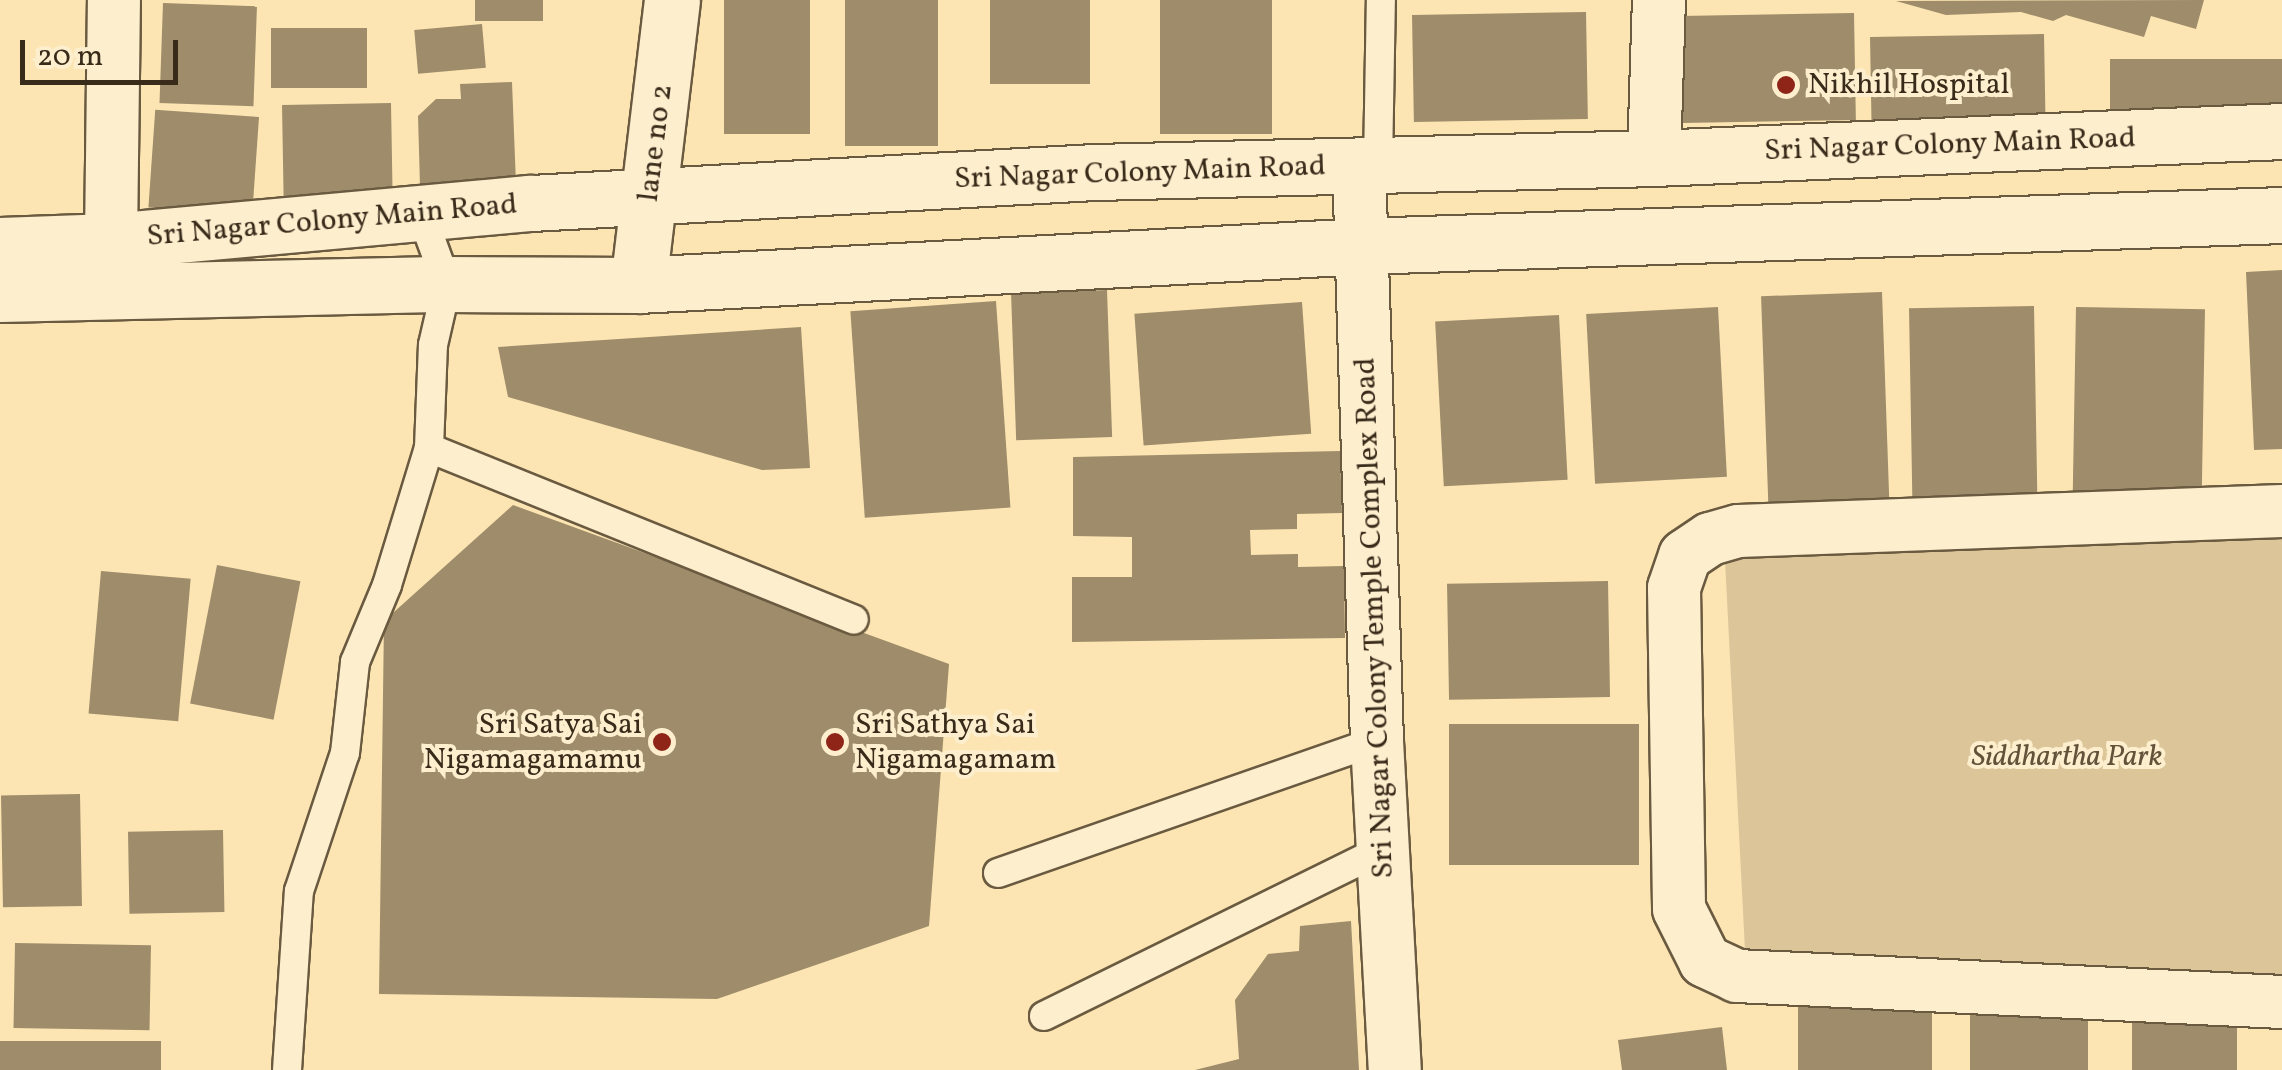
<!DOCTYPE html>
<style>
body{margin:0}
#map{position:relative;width:2282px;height:1070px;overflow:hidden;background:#fce5b3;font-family:Vollkorn,serif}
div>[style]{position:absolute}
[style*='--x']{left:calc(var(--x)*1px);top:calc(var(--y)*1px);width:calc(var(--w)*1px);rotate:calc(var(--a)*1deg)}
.green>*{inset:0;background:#dbc599}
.building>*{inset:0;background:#9e8c6a;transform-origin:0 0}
.roads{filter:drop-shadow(2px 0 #6a5a40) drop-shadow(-2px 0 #6a5a40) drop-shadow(0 2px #6a5a40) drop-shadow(0 -2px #6a5a40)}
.service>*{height:28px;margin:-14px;padding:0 14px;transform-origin:14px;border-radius:14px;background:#fdeece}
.minor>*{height:52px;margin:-26px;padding:0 26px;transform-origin:26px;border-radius:26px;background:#fdeece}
.tertiary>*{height:55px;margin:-27.5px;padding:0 27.5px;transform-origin:27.5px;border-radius:27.5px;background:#fdeece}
.secondary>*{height:55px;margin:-27.5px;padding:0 27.5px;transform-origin:27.5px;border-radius:27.5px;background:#fdeece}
.dots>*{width:28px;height:28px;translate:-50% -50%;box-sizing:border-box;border:5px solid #fdeece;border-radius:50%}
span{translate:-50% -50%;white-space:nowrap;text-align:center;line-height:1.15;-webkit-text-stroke:8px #fdeece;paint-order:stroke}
.poi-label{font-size:30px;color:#392b1a}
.left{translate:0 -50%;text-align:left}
.right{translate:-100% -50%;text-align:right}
.street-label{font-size:30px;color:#392b1a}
.park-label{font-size:30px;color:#62523a;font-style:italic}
.scale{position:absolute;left:20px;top:40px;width:158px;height:45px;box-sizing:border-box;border:5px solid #392b1a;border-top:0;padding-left:12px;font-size:30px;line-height:35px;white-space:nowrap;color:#392b1a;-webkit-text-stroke:8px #fdeece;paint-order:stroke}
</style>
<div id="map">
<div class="green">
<i style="clip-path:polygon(2282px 529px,2282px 988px,1745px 950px,1725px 560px)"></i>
</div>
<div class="building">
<i style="left:475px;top:0;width:68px;height:21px"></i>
<i style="left:724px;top:0;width:86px;height:134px"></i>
<i style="left:845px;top:0;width:93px;height:146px"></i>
<i style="left:990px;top:0;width:100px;height:84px"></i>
<i style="left:1160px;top:0;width:112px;height:134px"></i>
<i style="clip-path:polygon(2204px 0,2196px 29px,2151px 16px,2144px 37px,2066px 15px,2053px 21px,2021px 12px,1946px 15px,1896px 1px)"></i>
<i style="left:163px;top:3px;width:94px;height:100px;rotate:2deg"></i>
<i style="left:1586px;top:12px;width:107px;height:174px;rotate:89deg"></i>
<i style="left:1854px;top:13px;width:107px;height:174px;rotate:89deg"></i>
<i style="left:482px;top:24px;width:44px;height:68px;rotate:85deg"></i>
<i style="left:271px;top:28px;width:96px;height:60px"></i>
<i style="left:2044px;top:34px;width:85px;height:174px;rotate:89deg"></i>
<i style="left:2282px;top:59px;width:56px;height:172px;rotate:90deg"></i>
<i style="clip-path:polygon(512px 82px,516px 184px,420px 186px,418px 116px,436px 99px,461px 99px,460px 84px)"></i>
<i style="left:391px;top:103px;width:91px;height:109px;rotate:89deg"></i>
<i style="left:259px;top:117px;width:98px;height:104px;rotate:94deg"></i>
<i style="clip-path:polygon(2282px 270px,2282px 449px,2254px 450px,2246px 272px)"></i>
<i style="left:1107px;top:290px;width:147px;height:96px;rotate:88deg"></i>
<i style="left:1882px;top:292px;width:213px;height:121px;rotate:88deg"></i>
<i style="left:996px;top:301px;width:207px;height:146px;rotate:86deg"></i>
<i style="left:1302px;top:302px;width:132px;height:168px;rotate:86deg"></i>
<i style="left:2034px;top:306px;width:206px;height:125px;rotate:89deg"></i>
<i style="left:1718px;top:307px;width:170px;height:132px;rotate:87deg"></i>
<i style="left:2076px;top:307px;width:129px;height:187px;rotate:1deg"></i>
<i style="left:1559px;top:315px;width:165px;height:124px;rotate:87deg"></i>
<i style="clip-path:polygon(801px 327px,810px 468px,762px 470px,508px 397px,498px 347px)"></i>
<i style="clip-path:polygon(1340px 451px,1342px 513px,1297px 514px,1297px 529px,1250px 530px,1251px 555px,1298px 554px,1298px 567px,1344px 566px,1345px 638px,1072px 642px,1072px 577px,1132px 577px,1132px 537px,1073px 536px,1073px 457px)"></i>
<i style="clip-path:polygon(513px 505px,949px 664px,929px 926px,717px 999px,379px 994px,384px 621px)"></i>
<i style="left:217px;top:565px;width:85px;height:141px;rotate:11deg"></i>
<i style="left:101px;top:571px;width:90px;height:143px;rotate:5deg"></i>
<i style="left:1608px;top:581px;width:116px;height:161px;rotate:89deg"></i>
<i style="left:1449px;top:724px;width:190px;height:141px"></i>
<i style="left:80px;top:794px;width:112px;height:79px;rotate:89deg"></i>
<i style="left:223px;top:830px;width:82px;height:95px;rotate:89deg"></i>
<i style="clip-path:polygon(1351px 921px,1359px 1070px,1195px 1070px,1239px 1059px,1235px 1000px,1268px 954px,1299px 951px,1300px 926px)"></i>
<i style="left:15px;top:943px;width:136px;height:85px;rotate:1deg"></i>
<i style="left:1798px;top:1006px;width:134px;height:64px"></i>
<i style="left:1970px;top:1015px;width:118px;height:55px"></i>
<i style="left:2132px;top:1015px;width:105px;height:55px"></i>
<i style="clip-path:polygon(1722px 1027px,1727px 1070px,1622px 1070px,1618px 1040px)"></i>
<i style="left:161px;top:1041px;width:29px;height:161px;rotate:90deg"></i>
</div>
<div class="roads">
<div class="service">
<i style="--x:1378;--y:165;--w:165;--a:-89"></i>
<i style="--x:429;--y:448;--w:458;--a:22"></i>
<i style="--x:998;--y:873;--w:401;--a:-19.2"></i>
<i style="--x:1044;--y:1016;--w:378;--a:-26.2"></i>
<i style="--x:287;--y:1070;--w:179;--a:-86.2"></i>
<i style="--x:299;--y:891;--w:145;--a:-71.6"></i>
<i style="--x:345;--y:753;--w:92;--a:-83.7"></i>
<i style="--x:355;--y:662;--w:83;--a:-67.4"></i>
<i style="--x:387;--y:585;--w:143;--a:-73"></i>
<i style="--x:429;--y:448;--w:103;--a:-87.8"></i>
<i style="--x:433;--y:345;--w:63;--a:-77.1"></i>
<i style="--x:447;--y:284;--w:76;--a:-110.1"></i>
</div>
<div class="minor">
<i style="--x:1654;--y:158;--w:158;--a:-88.2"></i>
<i style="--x:1359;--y:166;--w:575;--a:88.21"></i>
<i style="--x:1377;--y:741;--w:329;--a:86.9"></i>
<i style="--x:111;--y:241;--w:241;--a:-89.3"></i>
<i style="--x:2282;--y:511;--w:544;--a:177.89"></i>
<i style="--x:1738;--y:531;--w:29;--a:164"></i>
<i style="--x:1710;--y:539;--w:30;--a:146"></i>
<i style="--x:1685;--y:556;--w:34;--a:109"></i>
<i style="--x:1674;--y:588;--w:321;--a:89.1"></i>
<i style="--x:1679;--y:909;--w:58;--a:63.4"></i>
<i style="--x:1705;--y:961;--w:35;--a:25"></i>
<i style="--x:1737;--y:976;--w:546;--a:2.73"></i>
</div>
<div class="tertiary">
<i style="--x:638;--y:285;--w:287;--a:-83.2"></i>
</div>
<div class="secondary">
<i style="--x:0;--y:245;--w:111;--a:-2.1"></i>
<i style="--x:111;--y:241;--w:422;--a:-5.2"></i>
<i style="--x:531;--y:203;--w:565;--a:-3.15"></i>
<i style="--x:1095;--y:172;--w:559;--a:-1.43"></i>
<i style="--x:1654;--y:158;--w:629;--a:-2.46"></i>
<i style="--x:0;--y:294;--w:447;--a:-1.3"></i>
<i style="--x:447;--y:284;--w:191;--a:0.3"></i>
<i style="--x:638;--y:285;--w:726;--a:-3.08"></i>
<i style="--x:1363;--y:246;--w:920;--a:-1.93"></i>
</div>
</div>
<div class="dots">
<i style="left:1786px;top:85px;background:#8f2418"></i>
<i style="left:662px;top:742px;background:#8f2418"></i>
<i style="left:835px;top:742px;background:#8f2418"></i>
</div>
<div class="poi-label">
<span class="left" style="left:1808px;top:85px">Nikhil Hospital</span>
<span class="right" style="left:642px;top:742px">Sri Satya Sai<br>Nigamagamamu</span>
<span class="left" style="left:855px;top:742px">Sri Sathya Sai<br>Nigamagamam</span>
</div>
<div class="street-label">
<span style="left:656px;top:143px;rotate:-83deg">lane no 2</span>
<span style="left:1950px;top:145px;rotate:-2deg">Sri Nagar Colony Main Road</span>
<span style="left:1140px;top:173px;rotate:-2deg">Sri Nagar Colony Main Road</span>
<span style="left:332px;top:221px;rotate:-5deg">Sri Nagar Colony Main Road</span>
<span style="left:1375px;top:618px;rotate:-92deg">Sri Nagar Colony Temple Complex Road</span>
</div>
<div class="park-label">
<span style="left:2067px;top:757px">Siddhartha Park</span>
</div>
<div class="scale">20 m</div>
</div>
